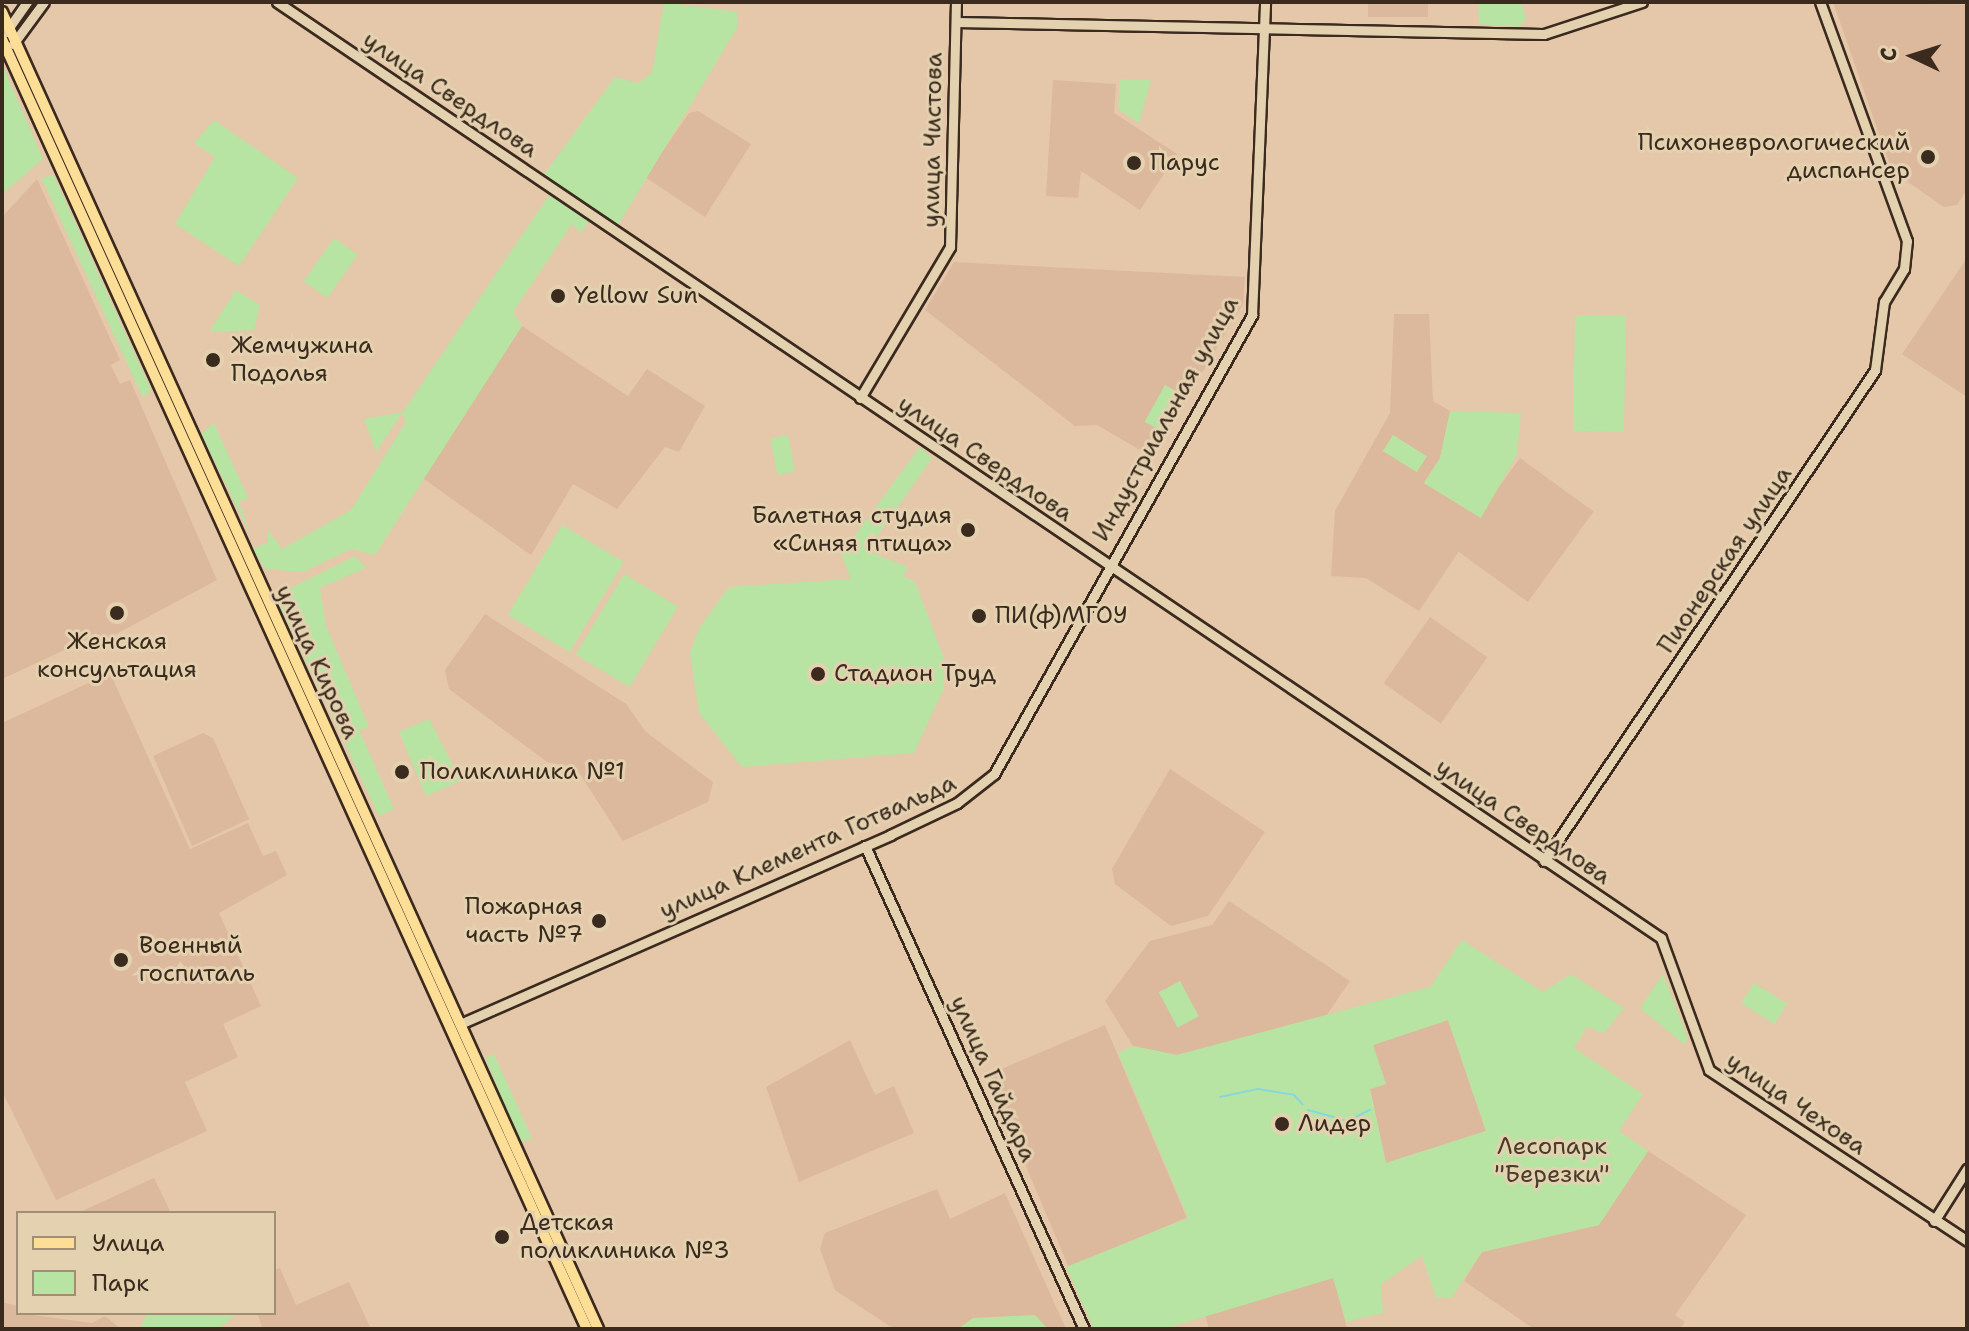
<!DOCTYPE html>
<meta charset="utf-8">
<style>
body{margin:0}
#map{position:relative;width:1969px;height:1331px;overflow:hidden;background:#e5c7a9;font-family:"Shantell Sans",sans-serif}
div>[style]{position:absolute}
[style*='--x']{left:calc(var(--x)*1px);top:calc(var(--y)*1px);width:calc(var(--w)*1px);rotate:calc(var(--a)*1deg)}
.built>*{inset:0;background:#dcb99d;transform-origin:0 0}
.green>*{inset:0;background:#b7e4a2;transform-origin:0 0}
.stream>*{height:2px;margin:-1px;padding:0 1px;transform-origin:1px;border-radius:1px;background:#86d7de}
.roads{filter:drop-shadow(2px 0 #3b2a1e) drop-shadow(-2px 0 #3b2a1e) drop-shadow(0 2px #3b2a1e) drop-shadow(0 -2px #3b2a1e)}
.secondary>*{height:9px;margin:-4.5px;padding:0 4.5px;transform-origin:4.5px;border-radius:4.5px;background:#e4d1af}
.primary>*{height:10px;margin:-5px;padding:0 5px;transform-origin:5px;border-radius:5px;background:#fcde96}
.dots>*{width:22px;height:22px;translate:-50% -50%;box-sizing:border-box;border:4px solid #e4d1af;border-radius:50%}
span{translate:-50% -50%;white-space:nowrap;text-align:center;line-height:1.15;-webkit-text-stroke:6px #e4d1af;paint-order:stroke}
.street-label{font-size:24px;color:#3b2a1e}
.poi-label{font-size:24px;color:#3b2a1e}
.right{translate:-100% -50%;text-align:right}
.left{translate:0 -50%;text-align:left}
.park-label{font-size:24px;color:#473d2b}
.frame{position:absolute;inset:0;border:4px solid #3b2a1e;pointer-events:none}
.legend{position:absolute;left:16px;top:1211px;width:260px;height:104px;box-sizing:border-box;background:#e4d1af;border:2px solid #a08e75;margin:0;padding:10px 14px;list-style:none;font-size:24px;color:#3b2a1e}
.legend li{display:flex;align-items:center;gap:16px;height:40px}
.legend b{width:40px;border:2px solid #a08e75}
.north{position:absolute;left:1873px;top:16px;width:80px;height:80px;-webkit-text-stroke:6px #e4d1af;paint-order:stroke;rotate:274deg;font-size:22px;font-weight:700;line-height:32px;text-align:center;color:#3b2a1e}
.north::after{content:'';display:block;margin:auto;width:28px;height:36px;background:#3b2a1e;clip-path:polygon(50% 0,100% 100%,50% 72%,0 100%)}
</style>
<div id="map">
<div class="built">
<i style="left:1368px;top:2px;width:60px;height:15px"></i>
<i style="clip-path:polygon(1833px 2px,1967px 5px,1967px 189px,1957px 205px,1944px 207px,1892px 171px)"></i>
<i style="clip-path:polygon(1053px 80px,1116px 84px,1114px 113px,1177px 154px,1140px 210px,1081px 171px,1078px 198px,1046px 196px)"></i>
<i style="clip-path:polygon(698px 111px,751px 144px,705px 217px,645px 177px,689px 113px)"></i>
<i style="clip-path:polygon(37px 179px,120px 360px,111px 365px,120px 384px,130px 380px,217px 580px,90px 648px,86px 640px,2px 679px,2px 217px)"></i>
<i style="clip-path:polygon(1967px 258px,1967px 397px,1902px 354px)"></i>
<i style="clip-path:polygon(954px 262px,1245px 277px,1243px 304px,1152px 457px,1097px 425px,1075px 426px,925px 310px)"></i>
<i style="clip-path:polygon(1394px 314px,1429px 314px,1433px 401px,1450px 411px,1440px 458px,1424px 483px,1481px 518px,1419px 611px,1366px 578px,1331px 576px,1335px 511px,1390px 413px)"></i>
<i style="clip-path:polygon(522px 326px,628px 396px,647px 369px,705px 406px,679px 452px,665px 447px,617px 509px,573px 484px,531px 555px,421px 477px)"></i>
<i style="left:1520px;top:458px;width:91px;height:112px;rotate:36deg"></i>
<i style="clip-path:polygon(485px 614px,626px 704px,646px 732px,713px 782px,708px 802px,623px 841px,576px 768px,547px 762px,449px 689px,445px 670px)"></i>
<i style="left:1430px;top:617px;width:70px;height:81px;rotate:35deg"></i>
<i style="clip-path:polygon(110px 673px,190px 849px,248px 823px,263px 856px,276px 851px,287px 875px,219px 913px,261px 1006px,223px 1024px,238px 1057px,185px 1082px,207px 1131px,56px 1200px,2px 1091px,2px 723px)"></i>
<i style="clip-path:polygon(203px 733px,213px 738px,249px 819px,192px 846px,153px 756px)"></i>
<i style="clip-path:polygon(1170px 769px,1265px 832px,1208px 916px,1171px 926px,1115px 884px,1112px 869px)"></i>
<i style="clip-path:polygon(1229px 901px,1350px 981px,1324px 1019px,1176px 1055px,1133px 1046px,1105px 1001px,1150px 941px,1212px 925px)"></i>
<i style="clip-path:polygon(1448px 1020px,1486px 1131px,1386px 1163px,1370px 1089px,1386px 1084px,1372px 1045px)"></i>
<i style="left:1105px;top:1025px;width:209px;height:128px;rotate:67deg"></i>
<i style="clip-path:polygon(850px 1040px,875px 1095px,894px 1086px,914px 1133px,799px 1182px,766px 1087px)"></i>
<i style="clip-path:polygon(1648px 1151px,1746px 1215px,1675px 1315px,1685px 1322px,1679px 1329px,1534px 1329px,1464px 1281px,1482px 1252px,1599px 1225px)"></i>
<i style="clip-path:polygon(154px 1178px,171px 1213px,78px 1213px)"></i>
<i style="clip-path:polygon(937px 1189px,950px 1219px,1005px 1193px,1066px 1329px,894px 1329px,835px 1290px,820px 1249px,825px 1233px)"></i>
<i style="clip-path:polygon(280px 1268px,296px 1305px,349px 1282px,371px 1329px,263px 1329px,257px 1313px,274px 1313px,274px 1270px)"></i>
<i style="clip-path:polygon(1334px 1278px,1347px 1329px,1209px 1329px,1205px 1314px)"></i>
<i style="clip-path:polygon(2px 1302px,18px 1306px,18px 1313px,92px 1323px,105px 1316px,121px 1329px,2px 1329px)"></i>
</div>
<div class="green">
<i style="clip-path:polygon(664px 2px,737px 12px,737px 28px,617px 227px,543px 176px,615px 77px,638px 83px,652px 73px)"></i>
<i style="clip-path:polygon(1478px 2px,1521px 2px,1526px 18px,1520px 27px,1479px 24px)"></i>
<i style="clip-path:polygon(2px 64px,43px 159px,2px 194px)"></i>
<i style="clip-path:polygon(1120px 79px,1151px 80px,1139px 123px,1118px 109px)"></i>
<i style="clip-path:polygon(214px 120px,298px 178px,239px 266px,175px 224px,215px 157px,194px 143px)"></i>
<i style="clip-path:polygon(54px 176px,151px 390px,143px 398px,41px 177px)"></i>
<i style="clip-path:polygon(551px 192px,589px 221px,581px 233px,572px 224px,513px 312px,522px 326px,375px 555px,351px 549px,303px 572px,265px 569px,253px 549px,268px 542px,267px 529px,282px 549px,351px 510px,406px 422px,402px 413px,376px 452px,364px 419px,403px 412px)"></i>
<i style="left:334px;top:238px;width:29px;height:53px;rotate:35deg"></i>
<i style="clip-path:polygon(236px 290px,260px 305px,254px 330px,209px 332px)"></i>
<i style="left:1626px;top:316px;width:116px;height:51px;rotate:91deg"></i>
<i style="left:1165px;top:385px;width:21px;height:42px;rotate:29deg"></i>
<i style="clip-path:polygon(1450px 411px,1521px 413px,1517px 455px,1481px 518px,1424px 483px,1440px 458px)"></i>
<i style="clip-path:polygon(214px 423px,248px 498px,239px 502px,250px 534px,201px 434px)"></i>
<i style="left:788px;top:435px;width:37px;height:18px;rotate:79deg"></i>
<i style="left:1393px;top:435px;width:40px;height:19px;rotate:32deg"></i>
<i style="clip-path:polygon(920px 447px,932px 458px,867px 551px,908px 567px,903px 576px,915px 582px,945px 661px,944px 688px,914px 753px,742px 767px,699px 713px,690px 653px,699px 628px,729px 587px,851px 579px,841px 554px)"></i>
<i style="left:562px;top:525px;width:72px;height:105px;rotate:31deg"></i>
<i style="clip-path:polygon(355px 556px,366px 568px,320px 588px,326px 626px,369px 727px,359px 730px,394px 809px,379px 816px,275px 596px)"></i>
<i style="left:624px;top:574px;width:63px;height:94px;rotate:31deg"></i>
<i style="clip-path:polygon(429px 719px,461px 781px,426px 796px,399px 732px)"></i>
<i style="clip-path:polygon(evenodd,1462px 940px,1543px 992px,1571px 974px,1624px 1008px,1604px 1033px,1587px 1027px,1574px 1048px,1643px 1094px,1619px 1131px,1648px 1151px,1599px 1225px,1482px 1252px,1451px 1298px,1436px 1298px,1422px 1256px,1381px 1284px,1383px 1313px,1346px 1322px,1333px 1278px,1164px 1329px,1094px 1329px,1066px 1267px,1188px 1218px,1118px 1053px,1133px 1046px,1177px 1055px,1430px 987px,1462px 940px,1448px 1020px,1486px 1131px,1386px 1163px,1370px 1089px,1386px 1084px,1373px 1045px,1448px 1020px)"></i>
<i style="clip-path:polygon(1663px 974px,1688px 1039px,1684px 1044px,1640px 1008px)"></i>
<i style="left:1180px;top:981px;width:40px;height:24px;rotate:62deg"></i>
<i style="left:1754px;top:983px;width:39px;height:24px;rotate:32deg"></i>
<i style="clip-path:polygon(479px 1042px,486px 1058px,494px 1054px,532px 1138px,520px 1143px)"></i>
<i style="clip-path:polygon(148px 1313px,238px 1313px,218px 1329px,139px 1329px)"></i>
<i style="clip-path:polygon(1035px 1315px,1048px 1329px,958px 1329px,973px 1318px)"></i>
</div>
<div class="stream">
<i style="--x:1220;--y:1097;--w:39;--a:-12"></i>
<i style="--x:1258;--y:1089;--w:36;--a:9"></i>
<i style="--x:1294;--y:1095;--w:13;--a:48"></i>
<i style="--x:1308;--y:1110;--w:41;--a:15.4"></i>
<i style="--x:1348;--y:1121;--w:25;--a:-27"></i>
</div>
<div class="roads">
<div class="secondary">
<i style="--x:277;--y:2;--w:1671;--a:34.07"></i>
<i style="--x:1661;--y:938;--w:140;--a:70"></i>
<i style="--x:1709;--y:1070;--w:310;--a:33.5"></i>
<i style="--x:956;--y:22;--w:588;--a:1.17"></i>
<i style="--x:1544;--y:34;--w:103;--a:-18.1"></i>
<i style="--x:6;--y:32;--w:37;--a:-55"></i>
<i style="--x:13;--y:44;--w:52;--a:-53.6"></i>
<i style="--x:860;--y:398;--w:176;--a:-59.2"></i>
<i style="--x:950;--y:247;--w:245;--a:-88.6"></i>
<i style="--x:865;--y:846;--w:530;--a:65.61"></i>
<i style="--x:1544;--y:861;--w:592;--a:-56.01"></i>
<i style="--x:1875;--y:370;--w:69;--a:-82.5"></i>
<i style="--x:1884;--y:302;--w:39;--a:-59"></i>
<i style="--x:1904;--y:269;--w:28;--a:-84"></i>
<i style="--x:1907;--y:241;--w:254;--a:-110"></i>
<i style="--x:460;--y:1024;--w:470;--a:-23.7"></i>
<i style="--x:890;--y:835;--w:74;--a:-25.5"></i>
<i style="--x:957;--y:803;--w:47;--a:-38.1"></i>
<i style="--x:994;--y:774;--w:527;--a:-60.66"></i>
<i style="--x:1252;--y:315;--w:313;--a:-87.6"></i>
<i style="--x:1934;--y:1221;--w:62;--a:-57.6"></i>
</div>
<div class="primary">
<i style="--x:2;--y:12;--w:1446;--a:65.65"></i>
<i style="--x:2;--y:39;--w:1416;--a:65.61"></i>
</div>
</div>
<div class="dots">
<i style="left:1928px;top:157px;background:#3b2a1e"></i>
<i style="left:1134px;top:163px;background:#3b2a1e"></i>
<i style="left:558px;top:296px;background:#3b2a1e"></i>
<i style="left:213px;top:360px;background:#3b2a1e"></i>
<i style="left:968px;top:530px;background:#3b2a1e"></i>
<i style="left:117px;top:613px;background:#3b2a1e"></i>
<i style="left:979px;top:616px;background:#3b2a1e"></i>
<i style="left:818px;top:674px;background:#3b2a1e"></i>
<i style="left:402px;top:772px;background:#3b2a1e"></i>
<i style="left:599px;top:921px;background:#3b2a1e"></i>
<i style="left:121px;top:960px;background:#3b2a1e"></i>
<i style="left:1282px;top:1124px;background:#3b2a1e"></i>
<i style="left:502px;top:1237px;background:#3b2a1e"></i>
</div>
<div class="street-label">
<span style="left:450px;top:95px;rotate:34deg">улица Свердлова</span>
<span style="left:933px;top:140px;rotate:-89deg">улица Чистова</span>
<span style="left:1166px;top:419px;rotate:-61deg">Индустриальная улица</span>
<span style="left:985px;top:459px;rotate:34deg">улица Свердлова</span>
<span style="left:1725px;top:560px;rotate:-56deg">Пионерская улица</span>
<span style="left:317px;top:662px;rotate:65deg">улица Кирова</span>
<span style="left:1523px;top:822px;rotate:34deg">улица Свердлова</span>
<span style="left:808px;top:847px;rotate:-24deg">улица Клемента Готвальда</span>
<span style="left:993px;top:1079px;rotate:66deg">улица Гайдара</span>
<span style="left:1796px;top:1104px;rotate:34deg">улица Чехова</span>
</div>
<div class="poi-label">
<span class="right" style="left:1910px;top:157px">Психоневрологический<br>диспансер</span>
<span class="left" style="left:1150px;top:163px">Парус</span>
<span class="left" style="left:574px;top:296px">Yellow Sun</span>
<span class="left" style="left:231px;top:360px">Жемчужина<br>Подолья</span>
<span class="right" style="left:952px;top:530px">Балетная студия<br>«Синяя птица»</span>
<span class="left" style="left:995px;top:616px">ПИ(ф)МГОУ</span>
<span style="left:117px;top:656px">Женская<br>консультация</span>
<span class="left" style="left:834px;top:674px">Стадион Труд</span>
<span class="left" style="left:420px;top:772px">Поликлиника №1</span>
<span class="right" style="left:583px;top:921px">Пожарная<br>часть №7</span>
<span class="left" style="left:139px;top:960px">Военный<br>госпиталь</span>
<span class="left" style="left:1298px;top:1124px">Лидер</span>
<span class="left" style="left:520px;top:1237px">Детская<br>поликлиника №3</span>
</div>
<div class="park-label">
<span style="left:1552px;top:1161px">Лесопарк<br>"Березки"</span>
</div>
<div class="frame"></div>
<ul class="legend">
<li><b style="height:10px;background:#fcde96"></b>Улица</li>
<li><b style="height:22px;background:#b7e4a2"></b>Парк</li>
</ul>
<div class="north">С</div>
</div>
